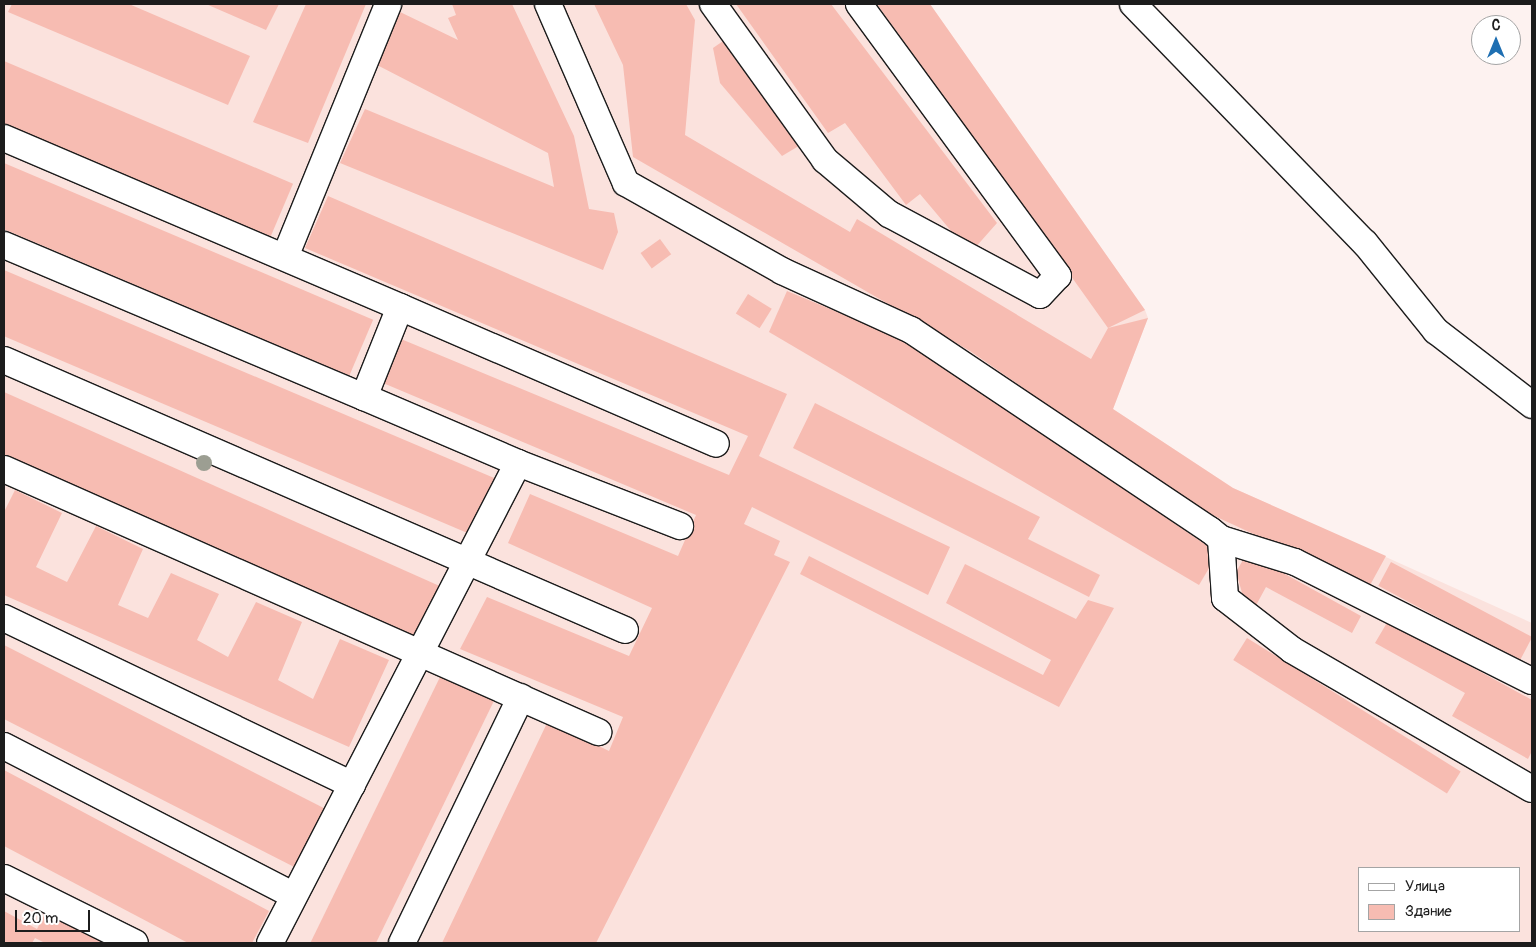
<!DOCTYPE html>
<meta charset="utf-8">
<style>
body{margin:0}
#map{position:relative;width:1536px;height:947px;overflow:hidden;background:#fdf2f0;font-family:Pangolin,sans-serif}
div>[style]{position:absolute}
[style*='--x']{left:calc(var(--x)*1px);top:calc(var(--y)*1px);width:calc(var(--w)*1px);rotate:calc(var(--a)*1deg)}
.built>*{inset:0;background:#fbe2dd}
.building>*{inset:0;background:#f7bcb2;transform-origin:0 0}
.roads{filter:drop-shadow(1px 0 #1c1c1c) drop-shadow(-1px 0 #1c1c1c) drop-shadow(0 1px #1c1c1c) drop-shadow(0 -1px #1c1c1c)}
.minor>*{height:26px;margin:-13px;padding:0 13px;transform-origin:13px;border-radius:13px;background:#fff}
.trees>*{width:16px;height:16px;margin:-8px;border-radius:50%;background:#9c9e92}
span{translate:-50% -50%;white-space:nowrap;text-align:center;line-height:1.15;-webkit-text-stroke:4px #fff;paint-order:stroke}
.frame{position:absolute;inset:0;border:5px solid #1c1c1c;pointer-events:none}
.legend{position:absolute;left:1358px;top:867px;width:162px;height:65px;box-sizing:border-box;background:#fff;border:1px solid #a4a4a4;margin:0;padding:6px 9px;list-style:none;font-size:15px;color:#1c1c1c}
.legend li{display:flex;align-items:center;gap:10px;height:25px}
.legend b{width:25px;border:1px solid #a4a4a4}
.north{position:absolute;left:1471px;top:15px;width:50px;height:50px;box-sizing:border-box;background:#fff;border:1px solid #a4a4a4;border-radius:50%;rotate:0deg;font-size:14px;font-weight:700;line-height:20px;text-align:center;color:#1c1c1c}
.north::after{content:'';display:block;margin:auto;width:18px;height:22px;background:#1f6fb2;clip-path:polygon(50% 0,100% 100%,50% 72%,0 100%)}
.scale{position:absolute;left:15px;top:910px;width:75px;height:22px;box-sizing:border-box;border:2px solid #1c1c1c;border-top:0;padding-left:6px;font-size:15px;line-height:18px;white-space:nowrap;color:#1c1c1c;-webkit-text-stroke:4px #fff;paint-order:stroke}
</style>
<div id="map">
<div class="built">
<i style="clip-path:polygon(evenodd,4px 4px,930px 4px,1145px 310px,1148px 318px,1113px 409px,1233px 488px,1532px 623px,1532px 943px,4px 943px,4px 4px,1360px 868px,1520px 868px,1520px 931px,1360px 931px,1360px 868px)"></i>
</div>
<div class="building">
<i style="clip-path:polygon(12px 4px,129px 4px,250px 56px,228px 105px,8px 12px)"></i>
<i style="clip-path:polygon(206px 4px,279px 4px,266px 30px)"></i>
<i style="clip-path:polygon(306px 4px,366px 4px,308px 143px,253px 122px)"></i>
<i style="clip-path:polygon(452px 4px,512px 4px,574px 136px,589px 209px,614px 213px,618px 232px,603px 270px,340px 163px,365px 109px,554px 187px,548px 153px,377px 65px,398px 11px,458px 40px,448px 18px,456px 15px)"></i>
<i style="clip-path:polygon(594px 4px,686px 4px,695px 20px,685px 135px,850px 232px,857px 219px,1091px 359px,1108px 328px,877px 4px,930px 4px,1145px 310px,1108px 328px,1148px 318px,1113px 409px,1233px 488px,1386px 556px,1369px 587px,1195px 507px,970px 351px,633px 157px,623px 65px)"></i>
<i style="clip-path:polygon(736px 4px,831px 4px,997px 223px,974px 249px,952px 232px,920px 194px,906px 205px,845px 123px,828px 133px)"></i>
<i style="clip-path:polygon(726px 39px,802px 144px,782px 156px,720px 83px,713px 48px)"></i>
<i style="left:4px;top:61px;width:314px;height:60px;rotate:23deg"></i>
<i style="left:4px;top:163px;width:401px;height:61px;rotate:23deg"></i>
<i style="clip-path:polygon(328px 196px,787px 394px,759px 456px,950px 547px,928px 595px,752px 507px,744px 524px,780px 541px,774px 555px,790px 562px,596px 943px,442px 943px,548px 721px,609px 751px,623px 717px,460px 649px,487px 597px,629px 656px,652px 608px,508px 543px,530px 494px,678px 556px,696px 515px,383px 383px,401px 339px,729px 475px,748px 436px,305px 248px)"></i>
<i style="left:660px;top:239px;width:19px;height:24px;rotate:54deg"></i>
<i style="left:4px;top:270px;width:537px;height:61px;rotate:23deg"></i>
<i style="clip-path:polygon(787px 291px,902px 339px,1218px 553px,1199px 585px,769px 332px)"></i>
<i style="left:748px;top:294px;width:28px;height:23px;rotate:32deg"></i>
<i style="left:4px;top:392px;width:483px;height:65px;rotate:24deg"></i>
<i style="clip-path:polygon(815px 403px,1040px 517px,1028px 539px,1100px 575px,1089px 597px,793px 448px)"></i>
<i style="clip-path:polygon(15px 490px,62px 513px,36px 567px,67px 582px,96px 526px,143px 549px,118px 605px,148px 618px,171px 573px,219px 594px,197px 640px,228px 657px,256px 602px,302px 622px,278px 680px,313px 699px,340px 639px,389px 660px,349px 747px,4px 595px,4px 512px)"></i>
<i style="clip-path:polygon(1247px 553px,1361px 616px,1352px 633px,1266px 587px,1254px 609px,1245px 603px,1236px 572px)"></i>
<i style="clip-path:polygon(809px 556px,1043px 675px,1051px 660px,946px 603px,965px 564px,1076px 619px,1088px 600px,1114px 608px,1059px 707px,800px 574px)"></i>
<i style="left:1391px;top:562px;width:160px;height:27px;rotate:28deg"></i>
<i style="clip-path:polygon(1388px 621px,1532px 700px,1532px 751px,1528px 759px,1452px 716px,1465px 693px,1375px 643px)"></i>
<i style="left:1247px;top:638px;width:252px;height:26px;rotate:32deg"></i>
<i style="left:4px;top:645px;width:361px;height:66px;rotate:27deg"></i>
<i style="left:441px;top:675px;width:59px;height:299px;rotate:26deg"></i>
<i style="clip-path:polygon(4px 770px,269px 911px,252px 943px,188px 943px,4px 846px)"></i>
<i style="clip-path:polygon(4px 911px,37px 929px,46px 912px,106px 943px,45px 943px,35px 938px,32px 943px,4px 943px)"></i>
</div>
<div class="roads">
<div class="minor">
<i style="--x:548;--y:4;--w:195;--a:66.5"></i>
<i style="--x:626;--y:183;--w:179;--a:29.4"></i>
<i style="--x:782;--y:271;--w:142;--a:24.6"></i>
<i style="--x:911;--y:330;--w:360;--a:33.8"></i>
<i style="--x:1210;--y:530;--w:14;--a:39"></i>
<i style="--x:1221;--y:539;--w:59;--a:86.1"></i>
<i style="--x:1225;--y:598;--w:85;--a:37.8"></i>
<i style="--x:1292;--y:650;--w:277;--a:30.1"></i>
<i style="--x:713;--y:4;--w:192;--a:54.3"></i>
<i style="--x:825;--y:160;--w:84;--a:40.2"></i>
<i style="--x:889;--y:214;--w:171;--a:28.2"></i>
<i style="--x:1040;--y:295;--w:26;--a:-47"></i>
<i style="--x:1058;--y:276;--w:337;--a:-126.2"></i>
<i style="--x:1133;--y:4;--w:333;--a:45.9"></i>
<i style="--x:1365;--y:243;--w:113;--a:51.1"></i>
<i style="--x:1436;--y:331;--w:121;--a:37.6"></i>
<i style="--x:4;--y:138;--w:431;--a:23.1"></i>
<i style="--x:400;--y:307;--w:97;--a:111.8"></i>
<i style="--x:364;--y:397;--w:168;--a:23.2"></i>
<i style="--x:518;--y:463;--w:540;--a:117.32"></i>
<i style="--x:4;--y:245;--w:391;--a:22.9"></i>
<i style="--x:285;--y:257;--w:273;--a:-67.8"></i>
<i style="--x:400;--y:307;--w:344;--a:23.4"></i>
<i style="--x:4;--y:360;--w:677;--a:23.5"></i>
<i style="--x:518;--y:463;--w:174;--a:21.3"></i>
<i style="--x:4;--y:469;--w:650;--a:23.88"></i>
<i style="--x:1221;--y:539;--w:77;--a:17.3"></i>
<i style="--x:1295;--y:562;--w:265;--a:26.7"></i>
<i style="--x:4;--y:618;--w:386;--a:25.6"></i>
<i style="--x:4;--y:746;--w:326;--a:27.3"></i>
<i style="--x:4;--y:878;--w:146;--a:26.4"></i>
<i style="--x:402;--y:943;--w:273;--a:-64.2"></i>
</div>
</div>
<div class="trees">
<i style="left:204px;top:463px"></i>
</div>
<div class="frame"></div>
<ul class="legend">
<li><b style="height:6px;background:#fff"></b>Улица</li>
<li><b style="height:14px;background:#f7bcb2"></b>Здание</li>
</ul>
<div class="north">С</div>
<div class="scale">20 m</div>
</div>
